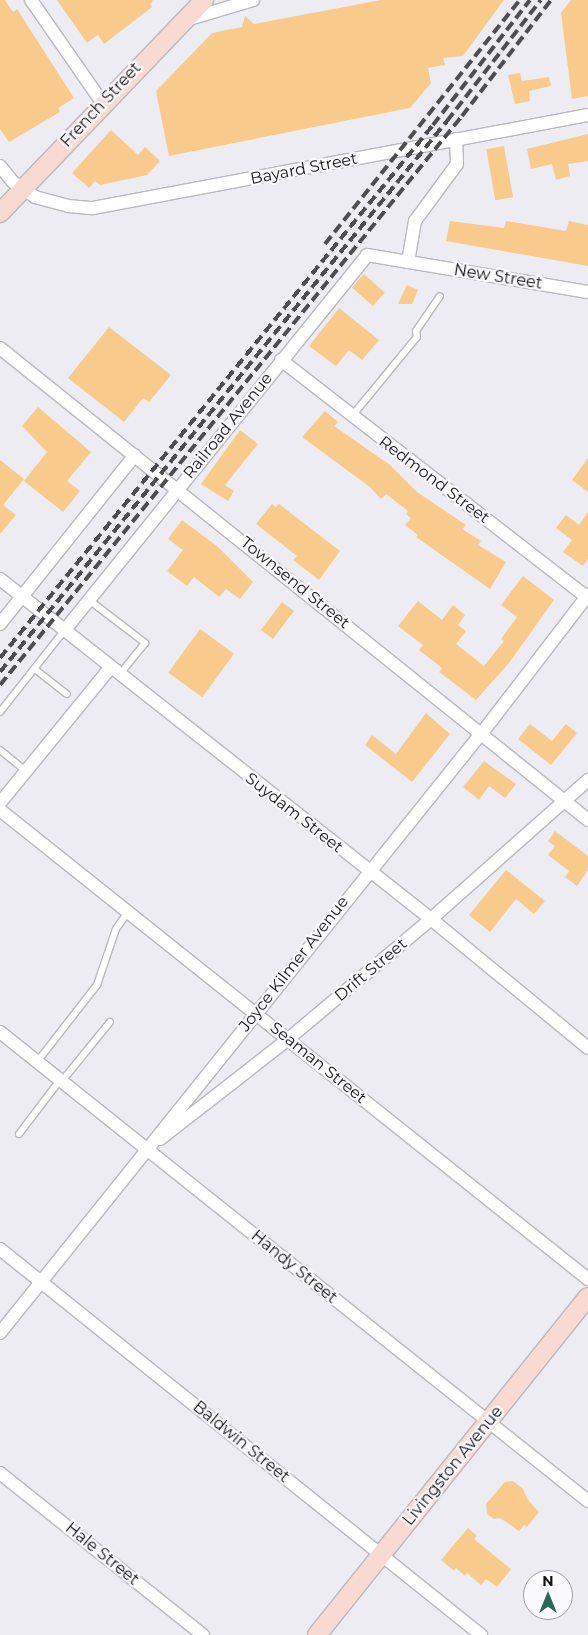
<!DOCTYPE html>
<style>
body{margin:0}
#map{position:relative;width:588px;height:1635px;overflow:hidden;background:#ececf2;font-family:Montserrat,sans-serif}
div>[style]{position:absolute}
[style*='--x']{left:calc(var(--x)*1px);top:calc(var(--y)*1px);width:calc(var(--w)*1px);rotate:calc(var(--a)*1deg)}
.building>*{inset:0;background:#f8cb8d;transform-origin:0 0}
.roads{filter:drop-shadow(1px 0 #b9b9bf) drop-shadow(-1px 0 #b9b9bf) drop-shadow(0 1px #b9b9bf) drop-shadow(0 -1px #b9b9bf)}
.service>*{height:6px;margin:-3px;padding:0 3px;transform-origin:3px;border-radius:3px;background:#fff}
.minor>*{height:12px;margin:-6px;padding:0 6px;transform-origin:6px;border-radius:6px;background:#fff}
.secondary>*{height:18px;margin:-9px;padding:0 9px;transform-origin:9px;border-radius:9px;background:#f9dad3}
.rail>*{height:4px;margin-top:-2px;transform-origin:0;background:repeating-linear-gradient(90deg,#4e4e51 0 10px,transparent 0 15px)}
span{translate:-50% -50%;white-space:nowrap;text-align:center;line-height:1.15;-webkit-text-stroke:4.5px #f9f9fe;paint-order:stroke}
.street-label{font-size:16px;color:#151517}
.north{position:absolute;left:523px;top:1570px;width:50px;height:50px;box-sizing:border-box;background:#f9f9fe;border:1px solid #9e9ea2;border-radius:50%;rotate:0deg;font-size:14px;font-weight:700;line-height:20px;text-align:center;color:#151517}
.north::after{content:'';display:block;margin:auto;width:18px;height:22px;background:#286855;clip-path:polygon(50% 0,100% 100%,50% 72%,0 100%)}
</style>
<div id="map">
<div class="building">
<i style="clip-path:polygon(0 0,5px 0,13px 12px,17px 9px,74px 98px,58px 108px,60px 112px,9px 142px,0 129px)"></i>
<i style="clip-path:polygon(57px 0,153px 0,150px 4px,152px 7px,104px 44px,98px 35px,87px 43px)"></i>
<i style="clip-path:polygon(381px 0,504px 0,463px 56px,443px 58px,445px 65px,428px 68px,431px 83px,410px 108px,169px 156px,156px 91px,212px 33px,242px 27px,245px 16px,254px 24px)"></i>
<i style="clip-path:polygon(571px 0,588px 0,588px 96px,572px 99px,561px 13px)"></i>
<i style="clip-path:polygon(520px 73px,522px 81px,549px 77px,551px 86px,529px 91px,530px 101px,515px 104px,508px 75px)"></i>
<i style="clip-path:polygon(111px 130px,138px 155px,145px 147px,160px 161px,147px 175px,100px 185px,95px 181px,89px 188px,72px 173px)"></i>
<i style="clip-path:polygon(588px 134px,588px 161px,568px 164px,570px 176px,556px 180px,552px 164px,531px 169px,527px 149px)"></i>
<i style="left:504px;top:146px;width:52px;height:18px;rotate:80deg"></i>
<i style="clip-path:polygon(450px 221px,504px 228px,506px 221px,566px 231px,569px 221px,588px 225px,588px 266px,446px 241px)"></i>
<i style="left:364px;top:274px;width:28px;height:18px;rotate:42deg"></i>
<i style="clip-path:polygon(407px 285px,418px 290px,412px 304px,398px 304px)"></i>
<i style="clip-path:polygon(339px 308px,379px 340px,362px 360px,349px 350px,336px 366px,309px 346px)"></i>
<i style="clip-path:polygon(109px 327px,171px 375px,149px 402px,143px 398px,124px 422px,68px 378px)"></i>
<i style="clip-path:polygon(38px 407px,91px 452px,67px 481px,80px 491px,63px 512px,24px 481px,47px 452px,22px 426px)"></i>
<i style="clip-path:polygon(325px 411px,338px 422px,334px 426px,390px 465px,417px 492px,466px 525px,462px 529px,481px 541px,478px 545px,506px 562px,490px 589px,416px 537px,418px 535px,405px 525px,411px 518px,406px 514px,408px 511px,386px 494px,381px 499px,370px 487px,302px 437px)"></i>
<i style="clip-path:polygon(240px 430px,258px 444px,225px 485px,234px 491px,228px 501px,201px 484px)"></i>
<i style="clip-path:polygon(588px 458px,588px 492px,572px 480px)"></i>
<i style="clip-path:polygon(0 460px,24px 479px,3px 505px,16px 515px,0 534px)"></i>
<i style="clip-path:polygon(272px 504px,276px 507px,279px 504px,340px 551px,319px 580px,293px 560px,297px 556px,256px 524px)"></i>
<i style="clip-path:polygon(588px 512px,588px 559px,583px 566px,563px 552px,572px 540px,556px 528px,566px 515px,579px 525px)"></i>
<i style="clip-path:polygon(182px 520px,217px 546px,253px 582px,240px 599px,226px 589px,219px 597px,194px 577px,187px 586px,167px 571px,183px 550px,168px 539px)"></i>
<i style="clip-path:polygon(523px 576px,554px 600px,509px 663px,476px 700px,439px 672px,442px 668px,419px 650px,423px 645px,398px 626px,418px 601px,442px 620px,453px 605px,465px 615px,458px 625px,466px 631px,456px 644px,484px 666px,504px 641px,501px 639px,517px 617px,501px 605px)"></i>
<i style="left:282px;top:602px;width:15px;height:35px;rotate:37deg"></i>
<i style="left:200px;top:629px;width:42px;height:54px;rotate:36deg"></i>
<i style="clip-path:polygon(426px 713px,450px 734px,412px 782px,365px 745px,372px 735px,396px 754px)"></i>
<i style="clip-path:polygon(530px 724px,552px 741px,566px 724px,577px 733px,551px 765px,518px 739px)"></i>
<i style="clip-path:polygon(484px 761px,516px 784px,505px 798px,489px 786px,479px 800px,463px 787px)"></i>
<i style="clip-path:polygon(555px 831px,588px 856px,588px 870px,577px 886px,565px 877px,569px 871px,548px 855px,555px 846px,548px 841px)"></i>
<i style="clip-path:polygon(506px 870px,545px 901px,534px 914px,516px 899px,490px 932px,469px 915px)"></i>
<i style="clip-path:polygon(513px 1481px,523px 1489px,528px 1500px,539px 1512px,527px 1527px,524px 1525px,519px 1531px,500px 1518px,494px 1519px,487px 1514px,486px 1504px,505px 1482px)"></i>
<i style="clip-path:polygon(468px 1528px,477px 1536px,474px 1539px,511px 1569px,497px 1587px,486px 1579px,481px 1585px,467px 1573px,465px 1576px,456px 1568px,454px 1571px,441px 1560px)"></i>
</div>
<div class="roads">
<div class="service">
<i style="--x:352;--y:416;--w:102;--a:-50.6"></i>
<i style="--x:417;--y:337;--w:6;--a:-99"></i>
<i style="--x:416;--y:331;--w:42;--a:-55.6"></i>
<i style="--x:89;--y:600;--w:71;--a:37.5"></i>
<i style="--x:145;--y:643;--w:40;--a:129"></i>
<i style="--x:36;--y:670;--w:39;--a:38"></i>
<i style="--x:0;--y:712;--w:103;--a:-51.7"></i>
<i style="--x:0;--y:750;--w:33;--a:39"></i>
<i style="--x:37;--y:1062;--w:98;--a:-52.1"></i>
<i style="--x:97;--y:985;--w:59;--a:-71.3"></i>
<i style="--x:116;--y:929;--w:21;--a:-55"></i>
<i style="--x:62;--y:1081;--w:76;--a:-50.9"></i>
<i style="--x:19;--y:1134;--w:68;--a:-52.8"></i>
</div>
<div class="minor">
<i style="--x:31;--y:0;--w:124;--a:55.2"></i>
<i style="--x:189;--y:19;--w:67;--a:-16.5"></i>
<i style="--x:0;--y:166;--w:21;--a:51"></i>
<i style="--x:13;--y:182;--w:27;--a:34"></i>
<i style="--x:35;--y:197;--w:34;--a:15"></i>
<i style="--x:68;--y:206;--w:25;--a:5"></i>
<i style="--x:93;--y:208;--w:504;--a:-10.64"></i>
<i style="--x:408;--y:262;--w:42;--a:-80.3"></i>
<i style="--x:415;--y:221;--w:71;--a:-53.6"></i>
<i style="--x:457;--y:164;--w:25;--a:-92"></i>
<i style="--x:0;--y:348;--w:754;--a:38.75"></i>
<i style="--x:281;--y:360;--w:388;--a:37.8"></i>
<i style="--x:0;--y:579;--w:549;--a:38.27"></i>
<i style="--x:431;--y:919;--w:203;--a:39.4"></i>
<i style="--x:0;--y:624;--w:216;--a:-51.4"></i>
<i style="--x:64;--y:631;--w:483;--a:-51.1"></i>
<i style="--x:367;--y:255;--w:224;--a:9.5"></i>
<i style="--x:0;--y:803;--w:174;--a:-50.8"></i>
<i style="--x:0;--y:810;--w:752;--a:38.58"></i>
<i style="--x:0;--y:1032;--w:752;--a:38.58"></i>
<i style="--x:160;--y:1139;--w:161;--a:-37.9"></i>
<i style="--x:287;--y:1040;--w:188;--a:-40"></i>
<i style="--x:431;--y:919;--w:210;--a:-41.5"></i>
<i style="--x:0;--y:1249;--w:617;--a:38.75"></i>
<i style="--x:0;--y:1333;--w:786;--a:-51.25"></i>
<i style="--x:492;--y:720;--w:158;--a:-52.5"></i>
<i style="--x:0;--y:1473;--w:260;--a:38.6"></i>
</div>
<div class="secondary">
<i style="--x:0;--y:213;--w:295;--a:-46.2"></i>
<i style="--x:317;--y:1635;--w:433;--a:-51.3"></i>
</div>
</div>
<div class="rail">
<i style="--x:325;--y:244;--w:312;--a:-51.4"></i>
<i style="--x:0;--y:658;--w:687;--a:-50.91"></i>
<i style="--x:433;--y:125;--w:158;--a:-52.2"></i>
<i style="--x:0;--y:672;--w:710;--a:-50.95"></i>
<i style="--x:447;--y:121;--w:153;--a:-52.2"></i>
<i style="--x:0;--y:685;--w:733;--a:-50.93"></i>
<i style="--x:462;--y:116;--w:146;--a:-52.5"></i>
</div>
<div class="street-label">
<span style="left:101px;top:105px;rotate:-47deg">French Street</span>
<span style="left:304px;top:169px;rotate:-11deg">Bayard Street</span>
<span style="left:498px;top:277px;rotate:9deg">New Street</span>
<span style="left:228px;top:426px;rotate:-51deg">Railroad Avenue</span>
<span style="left:434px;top:480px;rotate:37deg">Redmond Street</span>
<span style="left:295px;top:583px;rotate:39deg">Townsend Street</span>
<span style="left:294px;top:813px;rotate:38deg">Suydam Street</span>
<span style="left:294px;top:964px;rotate:-52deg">Joyce Kilmer Avenue</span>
<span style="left:371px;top:970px;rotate:-40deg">Drift Street</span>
<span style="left:318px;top:1063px;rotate:39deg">Seaman Street</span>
<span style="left:294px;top:1267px;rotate:39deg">Handy Street</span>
<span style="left:241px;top:1442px;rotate:39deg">Baldwin Street</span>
<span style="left:453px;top:1466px;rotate:-51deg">Livingston Avenue</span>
<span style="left:102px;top:1554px;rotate:39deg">Hale Street</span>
</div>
<div class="north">N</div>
</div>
